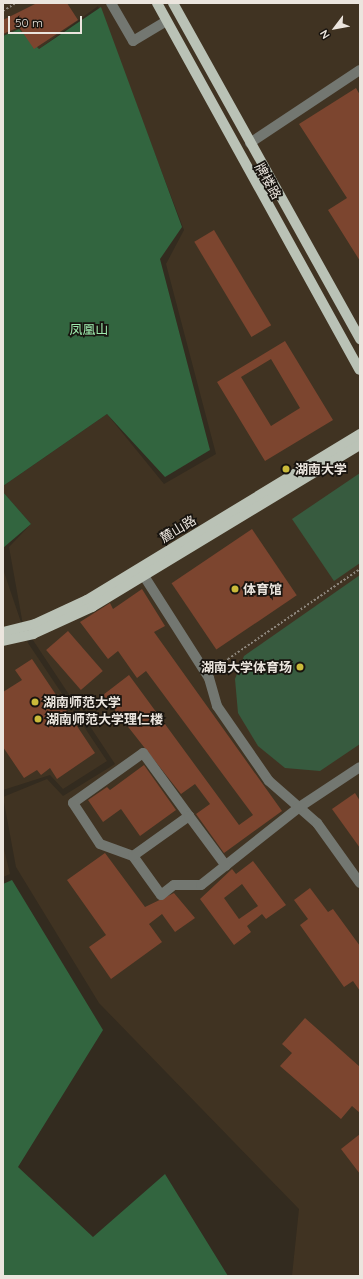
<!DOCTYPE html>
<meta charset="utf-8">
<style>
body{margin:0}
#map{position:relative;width:363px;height:1279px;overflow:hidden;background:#332b1f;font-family:Quicksand,"Noto Sans SC",sans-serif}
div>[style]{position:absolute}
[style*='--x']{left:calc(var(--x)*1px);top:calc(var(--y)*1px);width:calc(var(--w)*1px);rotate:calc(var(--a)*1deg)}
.built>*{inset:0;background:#403322}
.green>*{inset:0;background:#375b3f}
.forest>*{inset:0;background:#32653f}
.building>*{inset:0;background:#7c452f;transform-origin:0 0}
.path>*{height:2px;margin-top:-1px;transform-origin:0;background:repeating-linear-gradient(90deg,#8c857b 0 2px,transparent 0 4px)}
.minor>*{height:10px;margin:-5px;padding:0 5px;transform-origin:5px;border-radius:5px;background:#737771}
.major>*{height:10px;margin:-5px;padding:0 5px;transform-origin:5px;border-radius:5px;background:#bac2b6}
.dots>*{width:11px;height:11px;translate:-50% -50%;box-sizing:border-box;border:2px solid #18140f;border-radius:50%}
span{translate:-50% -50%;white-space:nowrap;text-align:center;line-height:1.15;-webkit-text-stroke:3.5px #18140f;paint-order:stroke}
.street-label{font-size:13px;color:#ebe5de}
.park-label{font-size:13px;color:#9eebae}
.poi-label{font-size:13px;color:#ebe5de;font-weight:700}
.left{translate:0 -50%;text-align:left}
.right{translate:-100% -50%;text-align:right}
.frame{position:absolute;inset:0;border:4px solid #ebe5de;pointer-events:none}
.north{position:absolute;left:315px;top:8px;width:40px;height:40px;-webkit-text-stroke:3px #18140f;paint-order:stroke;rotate:238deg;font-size:11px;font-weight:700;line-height:16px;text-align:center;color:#ebe5de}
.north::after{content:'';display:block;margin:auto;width:14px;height:18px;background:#ebe5de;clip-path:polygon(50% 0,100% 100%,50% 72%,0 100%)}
.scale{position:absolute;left:8px;top:16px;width:74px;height:18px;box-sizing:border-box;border:2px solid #ebe5de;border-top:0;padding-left:5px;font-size:12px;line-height:14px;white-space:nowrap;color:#ebe5de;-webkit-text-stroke:3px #18140f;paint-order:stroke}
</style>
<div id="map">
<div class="built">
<i style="clip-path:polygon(3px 3px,360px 3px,360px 1276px,292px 1276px,299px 1209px,99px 1003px,16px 867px,3px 797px,47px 779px,63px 796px,115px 764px,23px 625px,9px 547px,31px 524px,3px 492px,3px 486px,107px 414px,164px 484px,216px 454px,166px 264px,184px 230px,98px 6px,39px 49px,19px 29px,3px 36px)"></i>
<i style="clip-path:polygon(3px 569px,28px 643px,107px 761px,63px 789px,50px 775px,3px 790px)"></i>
<i style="clip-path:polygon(3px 845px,10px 874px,3px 877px)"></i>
</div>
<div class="green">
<i style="clip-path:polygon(360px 473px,360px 563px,334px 581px,292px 519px)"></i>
<i style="clip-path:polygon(360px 575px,360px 744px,320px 771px,285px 768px,258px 746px,238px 713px,235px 679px,244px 656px)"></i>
</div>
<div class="forest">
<i style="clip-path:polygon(101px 7px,182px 227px,160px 259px,210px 450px,165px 477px,107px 414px,3px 486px,3px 36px,19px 29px,39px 49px)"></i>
<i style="clip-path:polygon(3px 492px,31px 524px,3px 548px)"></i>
<i style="clip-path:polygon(12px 880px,103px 1030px,18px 1167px,93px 1237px,165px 1174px,228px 1276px,3px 1276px,3px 884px)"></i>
</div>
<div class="building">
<i style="clip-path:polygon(37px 3px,67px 3px,78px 20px,34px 49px,19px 27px,3px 34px,3px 20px)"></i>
<i style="clip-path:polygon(356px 88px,360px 95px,360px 261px,328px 210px,347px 198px,299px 124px)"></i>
<i style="left:214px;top:230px;width:111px;height:23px;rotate:59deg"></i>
<i style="clip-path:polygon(evenodd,285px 341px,333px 420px,265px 461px,217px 382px,285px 341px,271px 359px,300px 408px,271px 426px,241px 377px,271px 359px)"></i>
<i style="left:252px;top:529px;width:80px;height:97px;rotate:56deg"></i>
<i style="clip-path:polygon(142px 589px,165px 626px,154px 632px,282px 811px,224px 853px,196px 814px,210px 804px,195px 784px,181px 794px,103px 695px,129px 675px,239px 825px,253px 815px,146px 671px,137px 678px,118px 651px,108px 659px,80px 622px,110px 603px,113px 609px)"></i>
<i style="left:68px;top:631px;width:53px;height:29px;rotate:49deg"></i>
<i style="clip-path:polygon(32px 659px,95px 753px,57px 779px,50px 768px,41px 775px,37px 770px,24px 778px,3px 747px,3px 692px,22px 680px,15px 670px)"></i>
<i style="clip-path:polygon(144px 765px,176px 810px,140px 836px,121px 809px,103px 822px,88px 800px,107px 787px,110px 790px)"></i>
<i style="clip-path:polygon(355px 793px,360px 801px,360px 848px,332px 809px)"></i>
<i style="clip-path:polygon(105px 853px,145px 907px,174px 893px,195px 918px,175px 932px,162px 914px,149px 924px,162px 942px,111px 979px,89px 947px,106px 935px,67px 880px)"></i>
<i style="clip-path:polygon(evenodd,253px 861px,286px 905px,266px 919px,262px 914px,247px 926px,251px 932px,234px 945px,200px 899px,232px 869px,236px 874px,253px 861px,242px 884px,258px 906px,239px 919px,224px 898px,242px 884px)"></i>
<i style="clip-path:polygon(310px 888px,328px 912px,333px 909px,360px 946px,360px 991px,353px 981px,344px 987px,300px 925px,308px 919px,294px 900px)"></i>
<i style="clip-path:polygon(305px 1018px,360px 1067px,360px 1113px,352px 1106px,341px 1119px,280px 1066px,292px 1053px,282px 1044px)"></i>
<i style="clip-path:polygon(360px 1134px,360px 1174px,341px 1149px)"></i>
</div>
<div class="path">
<i style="--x:3;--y:11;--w:15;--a:-32"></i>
<i style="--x:216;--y:671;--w:17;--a:-45"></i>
<i style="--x:228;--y:659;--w:160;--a:-34.3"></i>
</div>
<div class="minor">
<i style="--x:111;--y:3;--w:44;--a:59.9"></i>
<i style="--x:133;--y:41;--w:39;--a:-31"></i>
<i style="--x:250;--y:143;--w:132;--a:-33.6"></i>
<i style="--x:144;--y:576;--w:121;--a:57.5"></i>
<i style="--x:209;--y:678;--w:29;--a:74"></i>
<i style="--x:217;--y:706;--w:91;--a:55.3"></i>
<i style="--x:269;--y:781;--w:64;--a:41.2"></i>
<i style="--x:317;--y:823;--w:74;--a:54.4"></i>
<i style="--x:189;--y:816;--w:78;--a:-126.1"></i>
<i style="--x:143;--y:753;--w:86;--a:144.5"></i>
<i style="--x:73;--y:803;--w:49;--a:56.6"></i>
<i style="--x:100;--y:844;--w:35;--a:20"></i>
<i style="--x:133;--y:856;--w:48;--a:54.3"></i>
<i style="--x:161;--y:895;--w:16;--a:-38"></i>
<i style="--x:174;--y:885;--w:27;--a:0"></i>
<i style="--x:201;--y:885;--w:124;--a:-38.4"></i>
<i style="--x:298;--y:808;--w:74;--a:-33.5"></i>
<i style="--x:133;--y:856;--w:69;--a:-35.5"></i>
<i style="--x:189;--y:816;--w:62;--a:53.5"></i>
</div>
<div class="major">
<i style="--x:157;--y:3;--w:419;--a:61.1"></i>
<i style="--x:173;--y:3;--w:385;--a:60.9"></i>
<i style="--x:3;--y:632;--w:33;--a:-14"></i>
<i style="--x:35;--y:624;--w:57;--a:-24.8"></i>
<i style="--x:87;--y:600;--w:320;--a:-31.3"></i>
<i style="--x:3;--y:641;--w:31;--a:-13"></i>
<i style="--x:33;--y:634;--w:65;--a:-24.6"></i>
<i style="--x:92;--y:607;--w:313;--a:-31.2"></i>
</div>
<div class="dots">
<i style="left:286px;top:469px;background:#caba3a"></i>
<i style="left:235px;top:589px;background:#caba3a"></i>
<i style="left:300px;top:667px;background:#caba3a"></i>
<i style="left:35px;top:702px;background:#caba3a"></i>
<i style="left:38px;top:719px;background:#caba3a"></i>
</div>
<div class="street-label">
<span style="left:268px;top:181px;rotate:61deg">牌楼路</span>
<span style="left:178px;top:529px;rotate:-31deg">麓山路</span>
</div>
<div class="park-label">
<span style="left:89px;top:329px">凤凰山</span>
</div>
<div class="poi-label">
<span class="left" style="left:295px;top:469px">湖南大学</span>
<span class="left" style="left:243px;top:589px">体育馆</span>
<span class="right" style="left:292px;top:667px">湖南大学体育场</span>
<span class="left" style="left:43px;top:702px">湖南师范大学</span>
<span class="left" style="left:46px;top:719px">湖南师范大学理仁楼</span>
</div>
<div class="frame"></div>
<div class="north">N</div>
<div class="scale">50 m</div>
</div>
